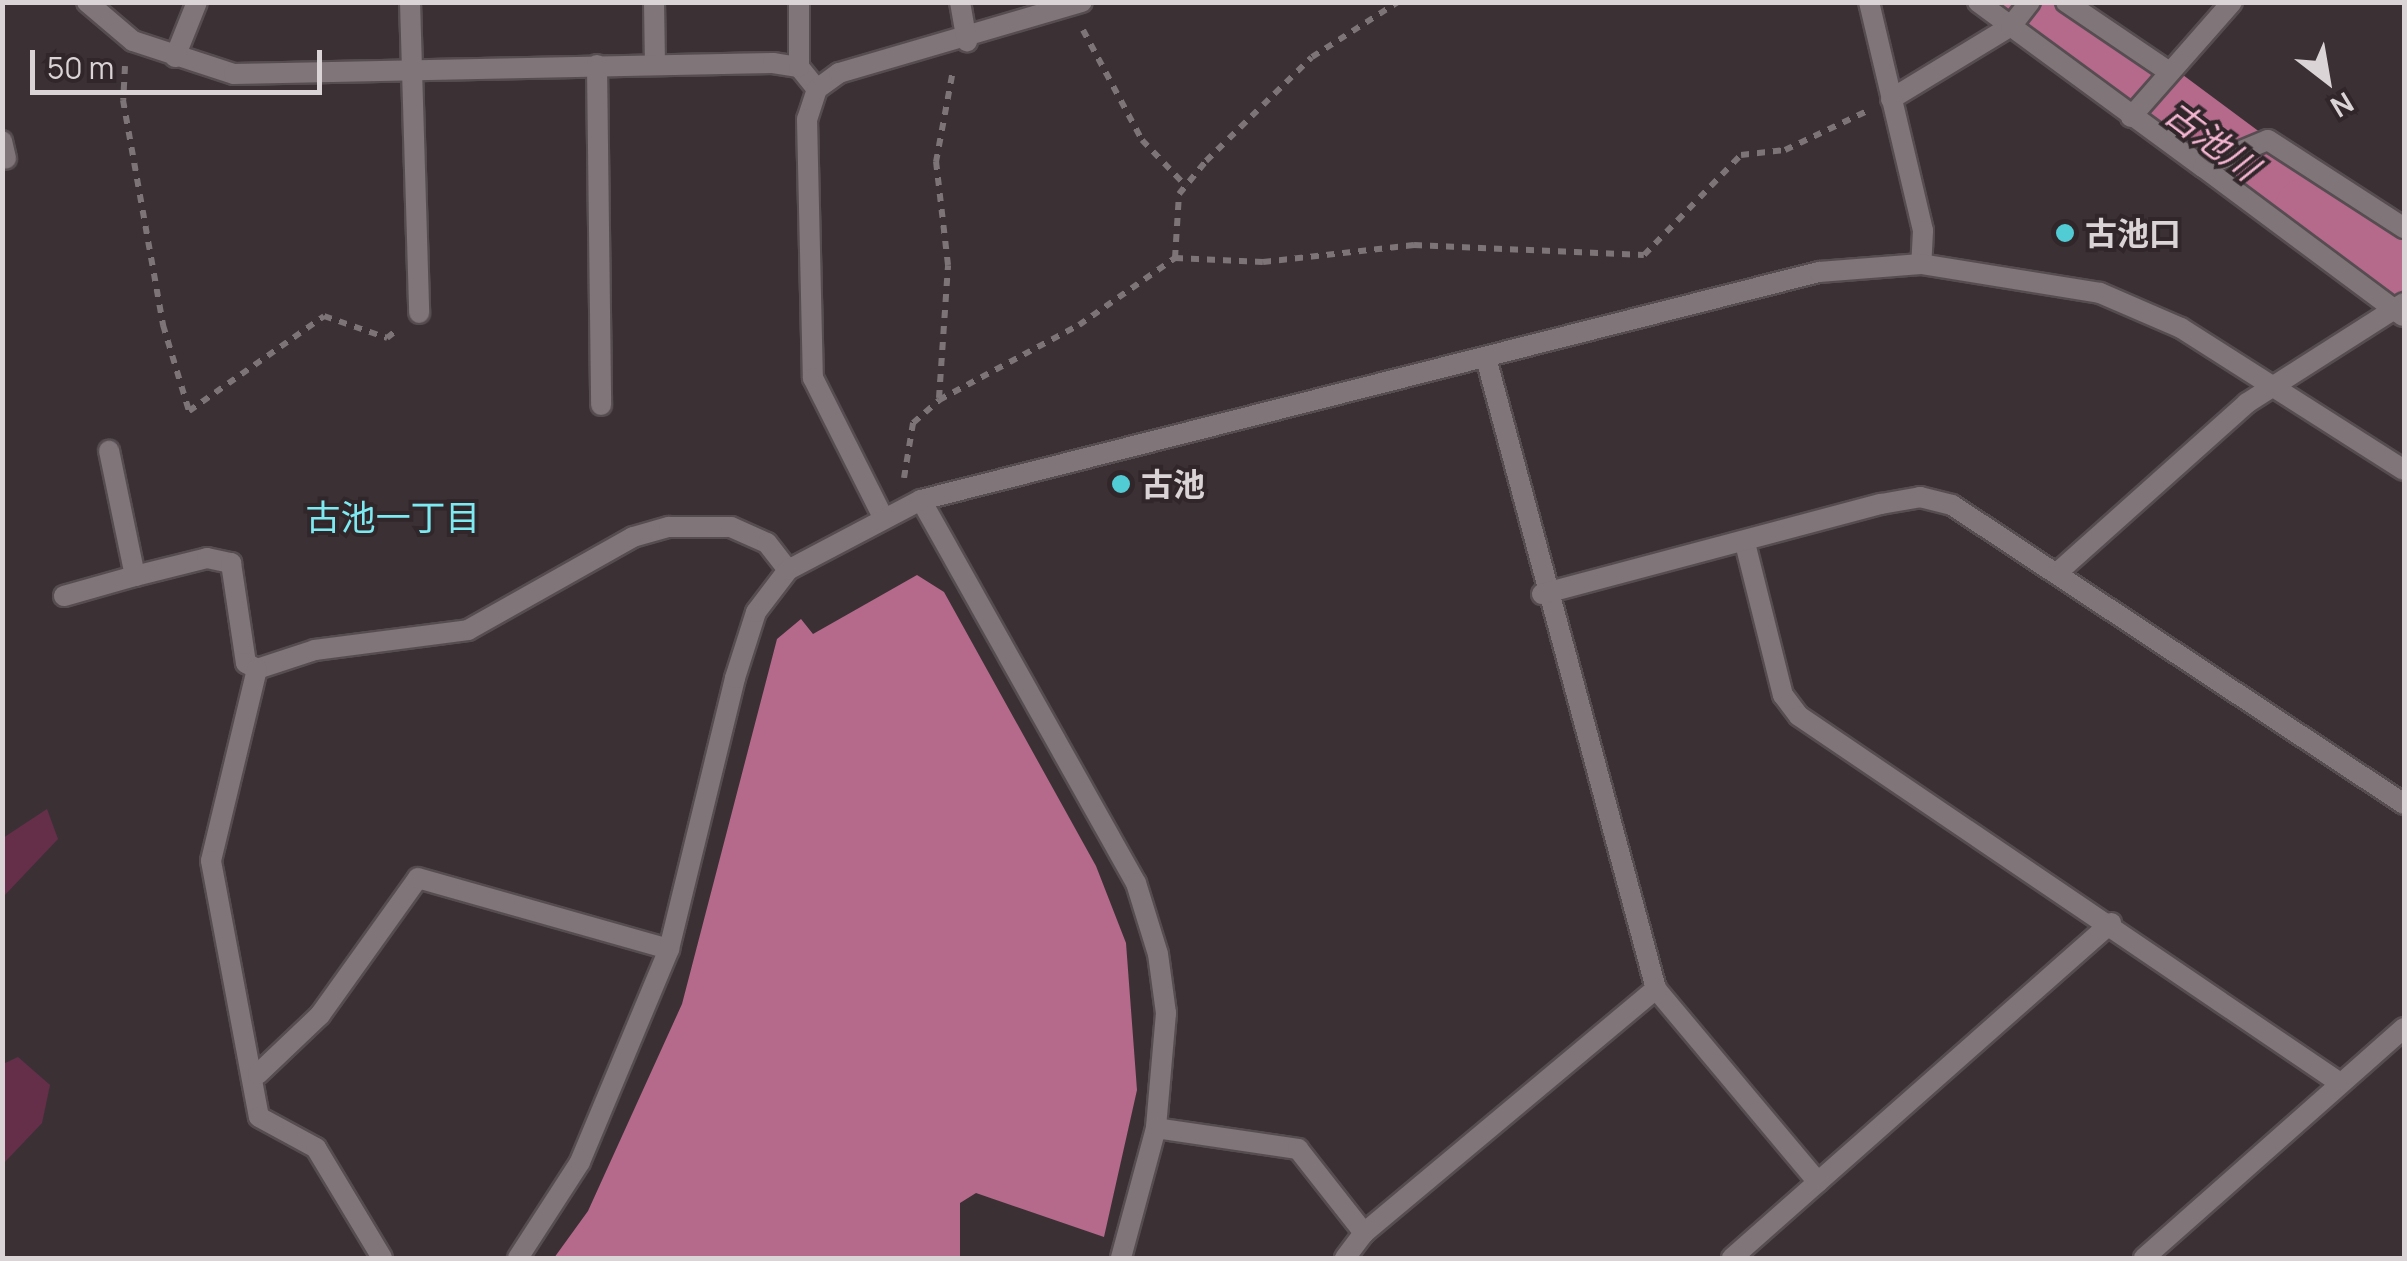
<!DOCTYPE html>
<meta charset="utf-8">
<style>
body{margin:0}
#map{position:relative;width:2407px;height:1261px;overflow:hidden;background:#3b3135;font-family:Manrope,"Noto Sans JP",sans-serif}
div>[style]{position:absolute}
[style*='--x']{left:calc(var(--x)*1px);top:calc(var(--y)*1px);width:calc(var(--w)*1px);rotate:calc(var(--a)*1deg)}
.green>*{inset:0;background:#652f49}
.water>*{inset:0;background:#b5698b}
.river>*{height:70px;margin:-35px;padding:0 35px;transform-origin:35px;border-radius:35px;background:#b5698b}
.path>*{height:6px;margin-top:-3px;transform-origin:0;background:repeating-linear-gradient(90deg,#7d7477 0 8px,transparent 0 16px)}
.roads{filter:drop-shadow(2px 0 #564d51) drop-shadow(-2px 0 #564d51) drop-shadow(0 2px #564d51) drop-shadow(0 -2px #564d51)}
.service>*{height:20px;margin:-10px;padding:0 10px;transform-origin:10px;border-radius:10px;background:#807579}
.minor>*{height:20px;margin:-10px;padding:0 10px;transform-origin:10px;border-radius:10px;background:#807579}
.tertiary>*{height:20px;margin:-10px;padding:0 10px;transform-origin:10px;border-radius:10px;background:#807579}
.dots>*{width:28px;height:28px;translate:-50% -50%;box-sizing:border-box;border:5px solid #31272b;border-radius:50%}
span{translate:-50% -50%;white-space:nowrap;text-align:center;line-height:1.15;-webkit-text-stroke:8px #31272b;paint-order:stroke}
.poi-label{font-size:32px;color:#dad4d6;font-weight:700}
.left{translate:0 -50%;text-align:left}
.water-label{font-size:35px;color:#f4b5d0;font-style:italic}
.neighbourhood-label{font-size:35px;color:#7de9f1}
.frame{position:absolute;inset:0;border:5px solid #dad4d6;pointer-events:none}
.north{position:absolute;left:2277px;top:30px;width:100px;height:100px;-webkit-text-stroke:8px #31272b;paint-order:stroke;rotate:149deg;font-size:28px;font-weight:700;line-height:40px;text-align:center;color:#dad4d6}
.north::after{content:'';display:block;margin:auto;width:35px;height:45px;background:#dad4d6;clip-path:polygon(50% 0,100% 100%,50% 72%,0 100%)}
.scale{position:absolute;left:30px;top:50px;width:292px;height:45px;box-sizing:border-box;border:5px solid #dad4d6;border-top:0;padding-left:12px;font-size:30px;line-height:35px;white-space:nowrap;color:#dad4d6;-webkit-text-stroke:8px #31272b;paint-order:stroke}
</style>
<div id="map">
<div class="green">
<i style="clip-path:polygon(47px 809px,58px 839px,3px 897px,3px 838px)"></i>
<i style="clip-path:polygon(18px 1057px,50px 1085px,42px 1123px,3px 1164px,3px 1064px)"></i>
</div>
<div class="water">
<i style="clip-path:polygon(917px 575px,944px 592px,1096px 866px,1126px 943px,1137px 1090px,1104px 1237px,976px 1193px,960px 1203px,960px 1258px,554px 1258px,588px 1211px,682px 1004px,777px 639px,801px 619px,813px 634px)"></i>
</div>
<div class="river">
<i style="--x:2026;--y:2;--w:352;--a:36.6"></i>
<i style="--x:2309;--y:212;--w:109;--a:29.6"></i>
</div>
<div class="path">
<i style="--x:1083;--y:30;--w:125;--a:61.8"></i>
<i style="--x:1142;--y:140;--w:64;--a:46.3"></i>
<i style="--x:125;--y:66;--w:34;--a:93"></i>
<i style="--x:123;--y:100;--w:229;--a:79.9"></i>
<i style="--x:163;--y:325;--w:90;--a:73.2"></i>
<i style="--x:189;--y:411;--w:165;--a:-35.1"></i>
<i style="--x:324;--y:316;--w:67;--a:19.2"></i>
<i style="--x:387;--y:338;--w:14;--a:-39"></i>
<i style="--x:1175;--y:258;--w:64;--a:-86.4"></i>
<i style="--x:1179;--y:194;--w:43;--a:-50.7"></i>
<i style="--x:1206;--y:161;--w:148;--a:-44.5"></i>
<i style="--x:1312;--y:57;--w:102;--a:-32.6"></i>
<i style="--x:939;--y:398;--w:133;--a:-86.1"></i>
<i style="--x:948;--y:265;--w:104;--a:-96.6"></i>
<i style="--x:936;--y:162;--w:94;--a:-79.5"></i>
<i style="--x:904;--y:478;--w:56;--a:-80.7"></i>
<i style="--x:913;--y:423;--w:35;--a:-41"></i>
<i style="--x:939;--y:400;--w:159;--a:-28.2"></i>
<i style="--x:1079;--y:325;--w:117;--a:-34.9"></i>
<i style="--x:1175;--y:258;--w:88;--a:2.6"></i>
<i style="--x:1263;--y:262;--w:152;--a:-6.4"></i>
<i style="--x:1414;--y:245;--w:230;--a:2.5"></i>
<i style="--x:1644;--y:255;--w:139;--a:-45.9"></i>
<i style="--x:1741;--y:155;--w:44;--a:-6.5"></i>
<i style="--x:1785;--y:150;--w:91;--a:-25.4"></i>
</div>
<div class="roads">
<div class="service">
<i style="--x:654;--y:2;--w:61;--a:89.1"></i>
</div>
<div class="minor">
<i style="--x:87;--y:2;--w:60;--a:40.3"></i>
<i style="--x:133;--y:41;--w:106;--a:18.1"></i>
<i style="--x:234;--y:74;--w:539;--a:-1.17"></i>
<i style="--x:773;--y:63;--w:26;--a:9"></i>
<i style="--x:799;--y:67;--w:28;--a:51"></i>
<i style="--x:817;--y:89;--w:27;--a:-36"></i>
<i style="--x:839;--y:73;--w:253;--a:-16.3"></i>
<i style="--x:410;--y:2;--w:311;--a:88.3"></i>
<i style="--x:960;--y:2;--w:40;--a:80"></i>
<i style="--x:1978;--y:2;--w:279;--a:36.3"></i>
<i style="--x:2203;--y:167;--w:70;--a:-22.6"></i>
<i style="--x:2268;--y:140;--w:162;--a:32.9"></i>
<i style="--x:2066;--y:2;--w:123;--a:34.1"></i>
<i style="--x:175;--y:57;--w:59;--a:-68.2"></i>
<i style="--x:597;--y:65;--w:340;--a:89.3"></i>
<i style="--x:799;--y:67;--w:65;--a:-90"></i>
<i style="--x:817;--y:89;--w:32;--a:108"></i>
<i style="--x:807;--y:119;--w:259;--a:88.7"></i>
<i style="--x:813;--y:378;--w:156;--a:63.3"></i>
<i style="--x:1891;--y:99;--w:140;--a:-31.3"></i>
<i style="--x:2011;--y:26;--w:31;--a:-52"></i>
<i style="--x:2131;--y:117;--w:153;--a:-48.7"></i>
<i style="--x:2;--y:141;--w:18;--a:77"></i>
<i style="--x:2203;--y:167;--w:249;--a:36.7"></i>
<i style="--x:1486;--y:358;--w:653;--a:74.92"></i>
<i style="--x:1656;--y:989;--w:252;--a:50"></i>
<i style="--x:921;--y:500;--w:439;--a:60.7"></i>
<i style="--x:1136;--y:883;--w:74;--a:72.8"></i>
<i style="--x:1158;--y:954;--w:60;--a:82.3"></i>
<i style="--x:1166;--y:1013;--w:115;--a:95"></i>
<i style="--x:1156;--y:1128;--w:135;--a:105.1"></i>
<i style="--x:1745;--y:543;--w:157;--a:76"></i>
<i style="--x:1783;--y:695;--w:26;--a:53"></i>
<i style="--x:1799;--y:716;--w:654;--a:34.15"></i>
<i style="--x:2057;--y:573;--w:255;--a:-41.8"></i>
<i style="--x:2247;--y:403;--w:186;--a:-32.5"></i>
<i style="--x:135;--y:576;--w:74;--a:-14"></i>
<i style="--x:207;--y:558;--w:25;--a:12"></i>
<i style="--x:231;--y:563;--w:101;--a:81.5"></i>
<i style="--x:246;--y:663;--w:13;--a:29"></i>
<i style="--x:257;--y:669;--w:61;--a:-18.1"></i>
<i style="--x:315;--y:650;--w:154;--a:-7.4"></i>
<i style="--x:468;--y:630;--w:189;--a:-29.4"></i>
<i style="--x:633;--y:537;--w:37;--a:-16"></i>
<i style="--x:669;--y:527;--w:62;--a:0"></i>
<i style="--x:731;--y:527;--w:39;--a:24"></i>
<i style="--x:767;--y:543;--w:34;--a:52"></i>
<i style="--x:1542;--y:594;--w:351;--a:-14.9"></i>
<i style="--x:1881;--y:504;--w:40;--a:-10"></i>
<i style="--x:1920;--y:497;--w:33;--a:14"></i>
<i style="--x:1952;--y:505;--w:542;--a:33.48"></i>
<i style="--x:64;--y:596;--w:74;--a:-15.7"></i>
<i style="--x:135;--y:576;--w:128;--a:-101.7"></i>
<i style="--x:257;--y:669;--w:197;--a:103.5"></i>
<i style="--x:211;--y:861;--w:260;--a:79.4"></i>
<i style="--x:259;--y:1117;--w:65;--a:28.5"></i>
<i style="--x:316;--y:1148;--w:128;--a:59"></i>
<i style="--x:258;--y:1074;--w:86;--a:-43.6"></i>
<i style="--x:320;--y:1015;--w:168;--a:-54.4"></i>
<i style="--x:418;--y:878;--w:261;--a:15.8"></i>
<i style="--x:1156;--y:1128;--w:144;--a:8.4"></i>
<i style="--x:1298;--y:1149;--w:107;--a:51.8"></i>
<i style="--x:518;--y:1258;--w:114;--a:-57.1"></i>
<i style="--x:580;--y:1162;--w:231;--a:-67.3"></i>
<i style="--x:669;--y:949;--w:279;--a:-76.3"></i>
<i style="--x:1345;--y:1258;--w:31;--a:-53"></i>
<i style="--x:1364;--y:1233;--w:381;--a:-39.9"></i>
<i style="--x:1732;--y:1258;--w:506;--a:-41.47"></i>
<i style="--x:2144;--y:1258;--w:347;--a:-41.5"></i>
</div>
<div class="tertiary">
<i style="--x:1869;--y:2;--w:235;--a:76.7"></i>
<i style="--x:1923;--y:231;--w:33;--a:93"></i>
<i style="--x:735;--y:678;--w:69;--a:-72.3"></i>
<i style="--x:756;--y:612;--w:53;--a:-52.7"></i>
<i style="--x:788;--y:570;--w:150;--a:-27.8"></i>
<i style="--x:921;--y:500;--w:926;--a:-14.25"></i>
<i style="--x:1819;--y:272;--w:102;--a:-4.5"></i>
<i style="--x:1921;--y:264;--w:181;--a:9.2"></i>
<i style="--x:2100;--y:293;--w:88;--a:23.4"></i>
<i style="--x:2181;--y:328;--w:264;--a:32.5"></i>
</div>
</div>
<div class="dots">
<i style="left:2065px;top:233px;background:#51ccd5"></i>
<i style="left:1121px;top:484px;background:#51ccd5"></i>
</div>
<div class="poi-label">
<span class="left" style="left:2085px;top:233px">古池口</span>
<span class="left" style="left:1141px;top:484px">古池</span>
</div>
<div class="water-label">
<span style="left:2212px;top:140px;rotate:37deg">古池川</span>
</div>
<div class="neighbourhood-label">
<span style="left:393px;top:517px">古池一丁目</span>
</div>
<div class="frame"></div>
<div class="north">N</div>
<div class="scale">50 m</div>
</div>
